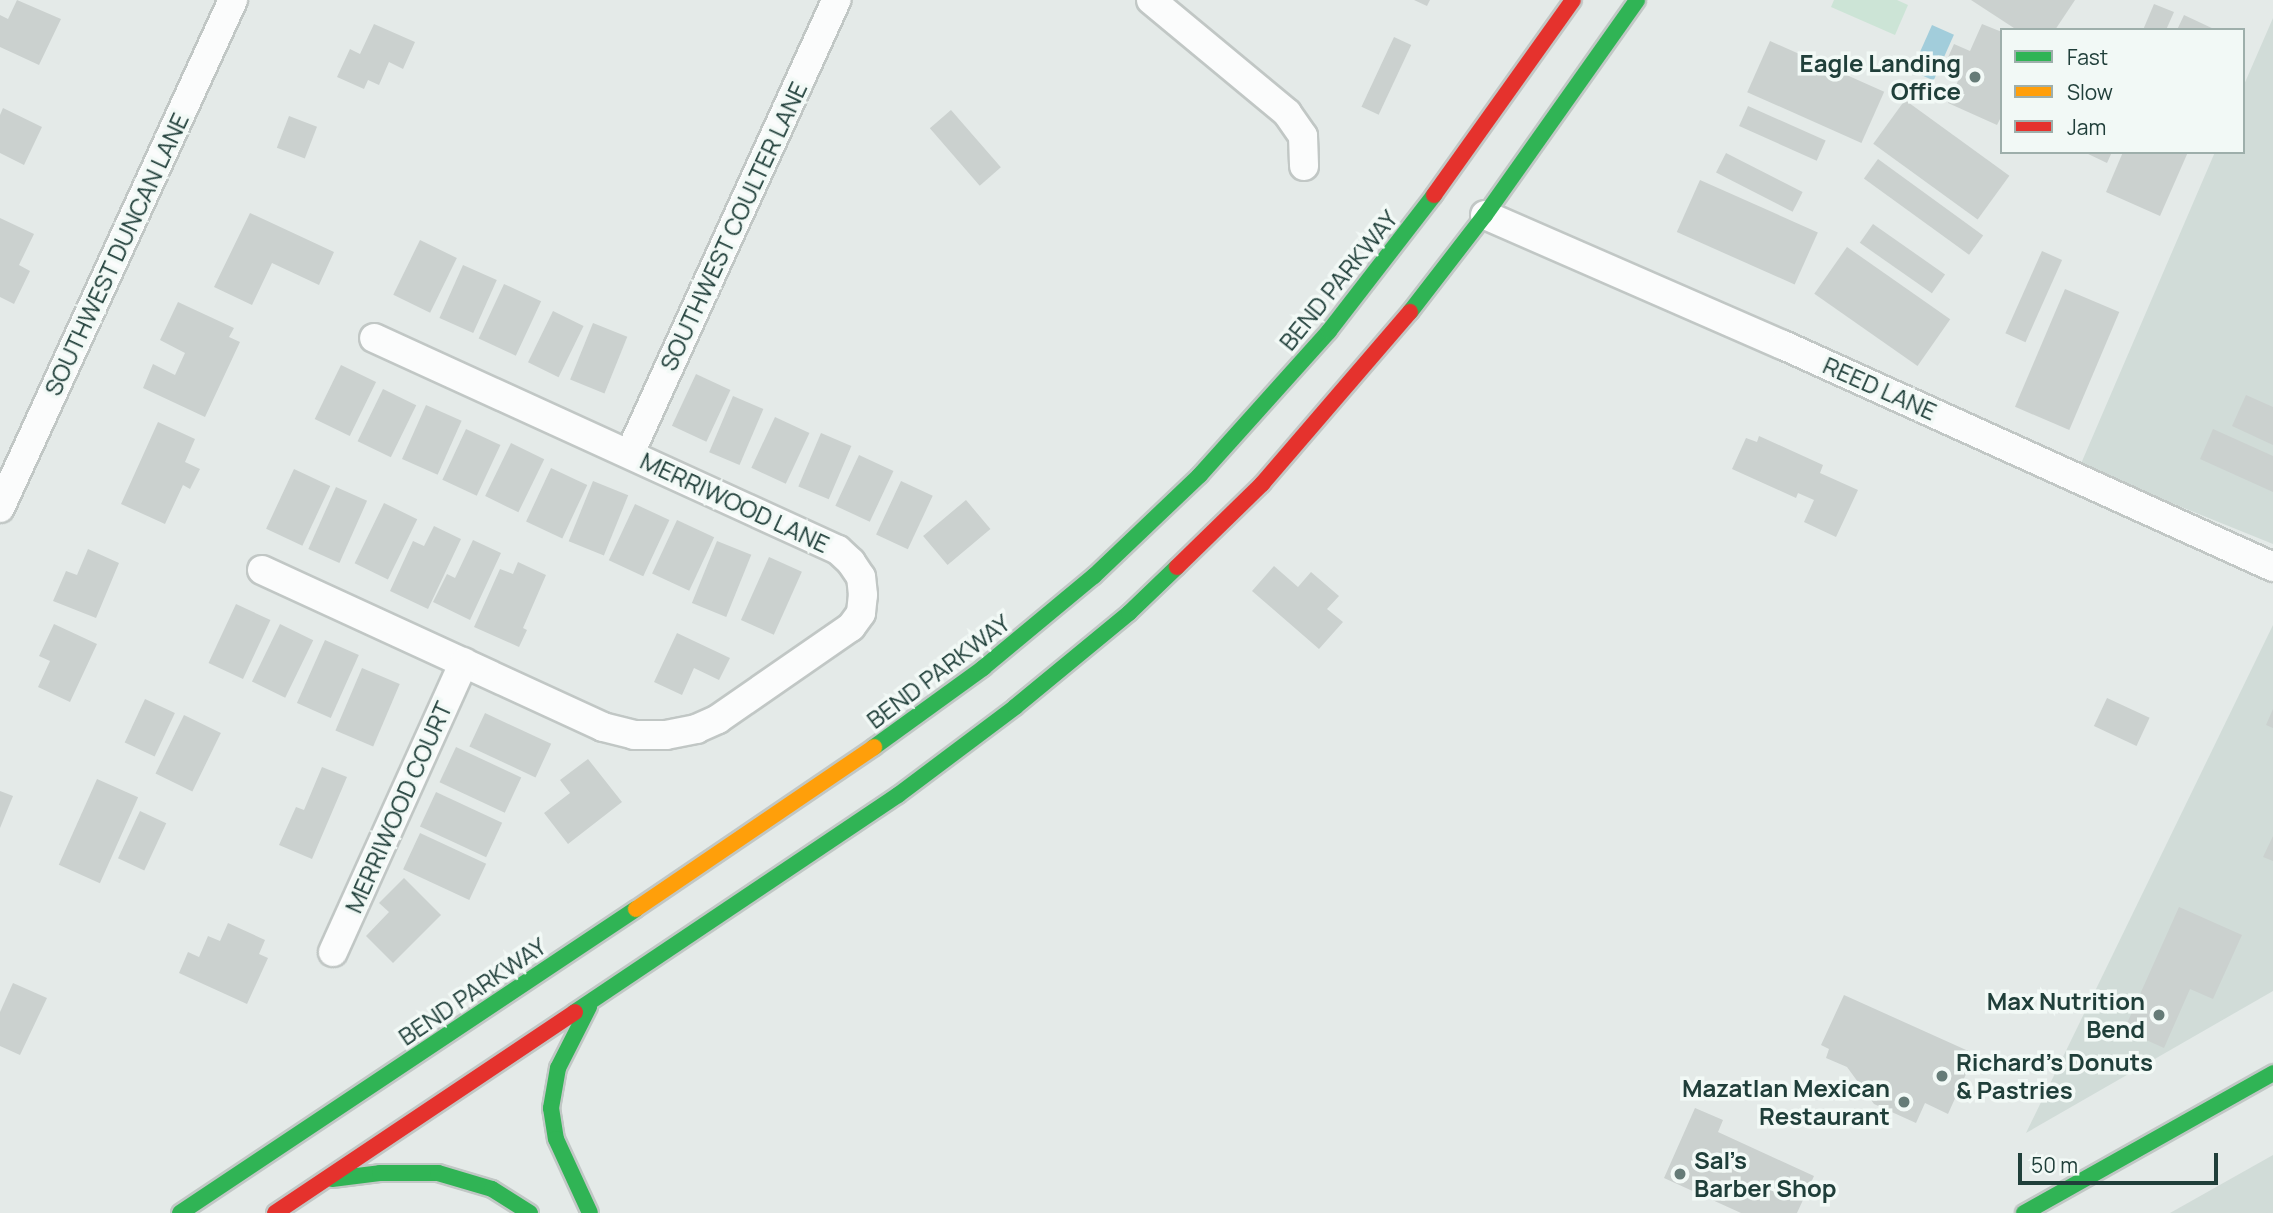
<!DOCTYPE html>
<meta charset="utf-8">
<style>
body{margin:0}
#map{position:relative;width:2273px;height:1213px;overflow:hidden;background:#e4eae8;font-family:Manrope,sans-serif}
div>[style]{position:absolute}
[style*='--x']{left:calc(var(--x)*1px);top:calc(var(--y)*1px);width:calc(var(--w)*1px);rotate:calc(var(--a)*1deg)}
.built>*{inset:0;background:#d1dcd8}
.green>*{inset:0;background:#cce4d6}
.water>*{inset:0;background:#a2cddb;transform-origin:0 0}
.building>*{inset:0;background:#cbd1cf;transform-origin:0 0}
.roads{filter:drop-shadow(2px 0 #c1c7c5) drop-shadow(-2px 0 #c1c7c5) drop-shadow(0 2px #c1c7c5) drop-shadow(0 -2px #c1c7c5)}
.street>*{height:28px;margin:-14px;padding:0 14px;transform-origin:14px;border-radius:14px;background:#fbfcfc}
.fast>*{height:16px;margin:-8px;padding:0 8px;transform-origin:8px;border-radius:8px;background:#30b455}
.slow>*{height:16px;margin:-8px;padding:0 8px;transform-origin:8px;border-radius:8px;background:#ff9f0a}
.jam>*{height:16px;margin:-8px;padding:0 8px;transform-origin:8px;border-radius:8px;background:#e5322d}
.dots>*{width:19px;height:19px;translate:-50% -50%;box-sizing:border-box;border:4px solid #f2f9f6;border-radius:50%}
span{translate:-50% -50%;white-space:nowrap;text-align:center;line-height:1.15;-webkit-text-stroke:7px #f2f9f6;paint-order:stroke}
.poi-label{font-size:24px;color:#203f3a;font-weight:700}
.right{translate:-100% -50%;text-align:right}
.left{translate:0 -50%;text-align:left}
.street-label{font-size:24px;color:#203f3a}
.legend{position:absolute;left:2000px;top:28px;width:245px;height:126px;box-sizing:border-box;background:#f2f9f6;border:2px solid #9eafab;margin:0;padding:9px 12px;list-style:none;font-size:21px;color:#203f3a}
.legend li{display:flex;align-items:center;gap:14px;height:35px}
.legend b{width:35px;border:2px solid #9eafab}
.scale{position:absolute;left:2018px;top:1153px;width:200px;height:32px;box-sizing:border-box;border:4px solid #203f3a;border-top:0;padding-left:9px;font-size:21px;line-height:24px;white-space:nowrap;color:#203f3a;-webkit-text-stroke:5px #f2f9f6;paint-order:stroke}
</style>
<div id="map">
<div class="built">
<i style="clip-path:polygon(2273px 18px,2273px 544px,2080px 466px,2215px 152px,2243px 152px,2243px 87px)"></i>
<i style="clip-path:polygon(2273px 625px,2273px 991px,2026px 1133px)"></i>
<i style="clip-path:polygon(2273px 1155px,2273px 1213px,2170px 1213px)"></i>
</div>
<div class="green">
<i style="clip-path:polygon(1834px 0,1897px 0,1908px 5px,1895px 35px,1831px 7px)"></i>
</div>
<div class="water">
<i style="left:1932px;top:25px;width:24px;height:50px;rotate:24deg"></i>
</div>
<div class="building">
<i style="clip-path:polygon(17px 0,61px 19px,39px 65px,0 47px,0 15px,8px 19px)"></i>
<i style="clip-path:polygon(1414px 0,1430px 0,1427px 6px)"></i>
<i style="clip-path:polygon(1971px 0,2075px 0,2055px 30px,2017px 30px)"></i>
<i style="clip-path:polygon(2154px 4px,2174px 12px,2166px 30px,2143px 30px)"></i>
<i style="clip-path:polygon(2184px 15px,2216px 30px,2177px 30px)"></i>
<i style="clip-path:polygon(374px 24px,415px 42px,403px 69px,389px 62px,379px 85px,368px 80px,364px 89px,337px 77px,350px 49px,360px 54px)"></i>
<i style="clip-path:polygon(1982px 24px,2002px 32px,2002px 115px,1997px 125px,1948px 103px,1958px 81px,1941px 73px,1954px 44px,1970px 51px)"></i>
<i style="left:1394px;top:37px;width:19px;height:77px;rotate:25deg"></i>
<i style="left:1770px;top:41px;width:125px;height:56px;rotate:24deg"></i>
<i style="left:1905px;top:100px;width:129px;height:54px;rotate:36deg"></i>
<i style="left:1748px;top:106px;width:85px;height:22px;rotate:24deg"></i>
<i style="clip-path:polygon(3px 108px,42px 127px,24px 165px,0 153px,0 115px)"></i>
<i style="left:951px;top:110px;width:76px;height:28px;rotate:49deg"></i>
<i style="left:289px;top:116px;width:30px;height:34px;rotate:21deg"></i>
<i style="clip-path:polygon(2084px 152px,2112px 152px,2107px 163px)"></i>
<i style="clip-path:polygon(2123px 152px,2188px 152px,2160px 216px,2106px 192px)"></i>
<i style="left:1726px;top:153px;width:86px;height:22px;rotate:27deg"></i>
<i style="left:1878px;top:159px;width:130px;height:24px;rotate:36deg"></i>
<i style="left:1700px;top:180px;width:129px;height:57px;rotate:24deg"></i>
<i style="clip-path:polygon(250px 213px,334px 252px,319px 285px,272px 263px,252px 305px,214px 287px)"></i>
<i style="clip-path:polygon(0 218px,34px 234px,19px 265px,30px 271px,14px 304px,0 297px)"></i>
<i style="left:1873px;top:224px;width:88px;height:23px;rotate:35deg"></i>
<i style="left:420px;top:240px;width:41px;height:61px;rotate:26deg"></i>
<i style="left:1847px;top:247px;width:126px;height:57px;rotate:35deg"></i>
<i style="left:2042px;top:251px;width:22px;height:90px;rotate:24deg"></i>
<i style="left:463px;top:265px;width:37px;height:58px;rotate:24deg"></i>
<i style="left:504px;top:284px;width:41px;height:60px;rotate:25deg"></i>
<i style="left:2065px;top:289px;width:59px;height:128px;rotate:23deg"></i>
<i style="clip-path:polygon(178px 302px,234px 328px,229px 337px,240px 342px,205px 417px,143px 388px,153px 364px,175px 375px,185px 353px,160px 340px)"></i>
<i style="left:553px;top:311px;width:34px;height:57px;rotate:26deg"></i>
<i style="left:593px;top:323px;width:37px;height:61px;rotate:22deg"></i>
<i style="left:341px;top:365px;width:39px;height:60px;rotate:26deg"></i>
<i style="left:696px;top:374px;width:38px;height:57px;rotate:25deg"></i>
<i style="left:383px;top:389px;width:37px;height:58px;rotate:26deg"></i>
<i style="clip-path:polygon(2246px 395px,2273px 407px,2273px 445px,2232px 426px)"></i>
<i style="left:733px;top:396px;width:33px;height:61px;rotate:23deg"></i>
<i style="left:426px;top:405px;width:39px;height:59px;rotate:24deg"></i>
<i style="left:775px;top:417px;width:38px;height:56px;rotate:25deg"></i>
<i style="clip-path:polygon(158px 422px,195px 439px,185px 462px,200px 469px,190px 489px,183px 485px,165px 524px,121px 504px)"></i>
<i style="left:466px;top:429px;width:38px;height:56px;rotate:25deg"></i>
<i style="clip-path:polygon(2213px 429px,2273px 456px,2273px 492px,2200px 459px)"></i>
<i style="left:821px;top:433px;width:33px;height:58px;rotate:23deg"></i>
<i style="clip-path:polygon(1759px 436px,1823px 465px,1820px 473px,1858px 490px,1836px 537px,1804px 522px,1814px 500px,1798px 493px,1796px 498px,1732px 469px,1746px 438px,1757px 442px)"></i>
<i style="left:511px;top:443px;width:37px;height:59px;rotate:26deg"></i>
<i style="left:859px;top:455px;width:38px;height:56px;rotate:25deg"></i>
<i style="left:551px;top:468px;width:40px;height:59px;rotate:25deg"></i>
<i style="left:294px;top:469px;width:40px;height:66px;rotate:25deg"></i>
<i style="left:593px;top:481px;width:38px;height:65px;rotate:22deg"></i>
<i style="left:901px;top:481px;width:35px;height:59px;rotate:25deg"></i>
<i style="left:336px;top:487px;width:34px;height:68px;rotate:24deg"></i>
<i style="left:966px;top:500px;width:38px;height:56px;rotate:50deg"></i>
<i style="left:384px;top:503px;width:37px;height:67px;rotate:26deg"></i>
<i style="left:635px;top:504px;width:38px;height:62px;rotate:25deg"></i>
<i style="left:677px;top:520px;width:41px;height:59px;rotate:25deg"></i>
<i style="clip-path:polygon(434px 526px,461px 539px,428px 609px,390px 591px,413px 541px,424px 546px)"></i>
<i style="clip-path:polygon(473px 540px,501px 553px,470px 620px,433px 602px,447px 574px,455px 578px)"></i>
<i style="left:717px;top:541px;width:37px;height:67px;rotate:22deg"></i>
<i style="clip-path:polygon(88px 549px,119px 563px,96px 618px,53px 601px,66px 571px,77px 575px)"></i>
<i style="left:769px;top:557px;width:36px;height:69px;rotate:24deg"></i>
<i style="clip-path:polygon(518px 562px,546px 575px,523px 628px,527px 630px,519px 647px,474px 627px,500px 569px,513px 574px)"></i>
<i style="clip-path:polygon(1274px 566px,1298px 587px,1311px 572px,1339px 596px,1327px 609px,1343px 622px,1319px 649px,1252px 591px)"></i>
<i style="left:236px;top:604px;width:38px;height:65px;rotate:25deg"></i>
<i style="clip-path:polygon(54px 624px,97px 644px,70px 702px,38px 687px,50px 661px,39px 656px)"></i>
<i style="left:280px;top:624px;width:37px;height:64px;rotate:26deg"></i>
<i style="clip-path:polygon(677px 633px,730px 658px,719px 680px,694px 668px,682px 695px,654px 682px)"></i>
<i style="left:325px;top:640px;width:37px;height:69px;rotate:24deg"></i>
<i style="left:362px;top:668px;width:41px;height:68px;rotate:23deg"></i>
<i style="left:2107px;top:698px;width:47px;height:31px;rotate:25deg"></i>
<i style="left:145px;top:699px;width:33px;height:48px;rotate:25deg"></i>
<i style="clip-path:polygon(2273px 709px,2273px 728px,2266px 725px)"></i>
<i style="left:485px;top:713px;width:73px;height:37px;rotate:25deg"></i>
<i style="left:184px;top:715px;width:41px;height:65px;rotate:26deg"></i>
<i style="left:456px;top:747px;width:72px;height:39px;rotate:25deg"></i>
<i style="clip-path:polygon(588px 759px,622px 802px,568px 844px,544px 813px,570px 793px,560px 780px)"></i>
<i style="clip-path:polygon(322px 767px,347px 777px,312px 859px,279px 845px,296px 807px,304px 810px)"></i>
<i style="left:97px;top:779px;width:45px;height:94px;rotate:24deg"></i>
<i style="clip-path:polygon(0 791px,13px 796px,0 828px)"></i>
<i style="left:436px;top:792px;width:73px;height:38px;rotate:25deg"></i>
<i style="left:140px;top:811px;width:29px;height:52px;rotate:25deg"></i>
<i style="left:420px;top:833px;width:73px;height:40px;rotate:25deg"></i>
<i style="clip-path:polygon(2273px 836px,2273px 861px,2263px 857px)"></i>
<i style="clip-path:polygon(404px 878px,441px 915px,393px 963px,366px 936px,389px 912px,379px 903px)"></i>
<i style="clip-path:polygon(2179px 907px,2242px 935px,2213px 999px,2190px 989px,2164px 1048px,2124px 1030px)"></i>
<i style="clip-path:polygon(228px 923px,265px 940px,259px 954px,268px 958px,247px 1004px,179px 973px,188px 952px,199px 957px,208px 936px,220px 941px)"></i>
<i style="clip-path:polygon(13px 983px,47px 998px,20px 1055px,0 1046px,0 1012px)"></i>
<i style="clip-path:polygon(1844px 995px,1975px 1054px,1948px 1114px,1925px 1103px,1916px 1123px,1874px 1104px,1847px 1067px,1826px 1058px,1829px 1049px,1821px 1045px)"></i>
<i style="clip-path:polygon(1695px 1108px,1723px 1120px,1718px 1132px,1814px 1176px,1797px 1213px,1741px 1213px,1664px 1178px)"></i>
</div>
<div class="roads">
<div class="street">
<i style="--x:1151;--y:0;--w:177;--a:39.7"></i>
<i style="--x:1287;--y:113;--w:28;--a:55"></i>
<i style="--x:1303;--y:136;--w:30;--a:88"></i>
<i style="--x:1485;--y:215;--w:325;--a:23.6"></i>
<i style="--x:1783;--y:345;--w:538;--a:24.37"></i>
<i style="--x:630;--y:453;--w:498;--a:-65.5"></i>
<i style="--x:0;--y:508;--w:559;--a:-65.36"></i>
<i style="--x:262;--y:570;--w:375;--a:24.7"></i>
<i style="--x:603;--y:727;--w:32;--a:14"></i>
<i style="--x:634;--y:735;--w:32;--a:0"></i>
<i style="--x:666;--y:735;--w:31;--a:-11"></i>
<i style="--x:696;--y:729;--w:24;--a:-24"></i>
<i style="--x:718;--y:719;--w:162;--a:-34.7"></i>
<i style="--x:851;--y:627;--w:17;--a:-54"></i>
<i style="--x:861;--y:613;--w:18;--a:-84"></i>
<i style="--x:863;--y:595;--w:18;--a:-96"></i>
<i style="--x:861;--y:577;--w:18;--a:-124"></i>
<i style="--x:851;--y:562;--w:18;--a:-137"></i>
<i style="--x:838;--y:550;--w:510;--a:-155.44"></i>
<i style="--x:333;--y:952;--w:318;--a:-65.7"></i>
</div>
<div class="fast">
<i style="--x:1410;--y:312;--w:123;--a:-52.3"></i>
<i style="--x:1485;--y:215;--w:263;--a:-54.7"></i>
<i style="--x:874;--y:747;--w:135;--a:-35.9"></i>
<i style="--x:983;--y:668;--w:144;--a:-39.7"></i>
<i style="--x:1094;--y:576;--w:146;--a:-43.6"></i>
<i style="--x:1200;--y:475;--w:193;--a:-48.1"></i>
<i style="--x:1329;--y:331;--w:172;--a:-52.3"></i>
<i style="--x:589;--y:1007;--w:68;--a:116.9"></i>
<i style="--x:558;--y:1068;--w:41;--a:99.9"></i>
<i style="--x:551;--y:1108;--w:31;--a:81"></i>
<i style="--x:556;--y:1139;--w:81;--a:65.3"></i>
<i style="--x:575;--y:1012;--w:389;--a:-33.9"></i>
<i style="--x:898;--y:795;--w:146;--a:-36.9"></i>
<i style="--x:1015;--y:707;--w:148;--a:-39.5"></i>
<i style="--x:1129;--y:613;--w:66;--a:-43.8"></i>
<i style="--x:332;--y:1179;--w:48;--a:-7.1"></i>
<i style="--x:380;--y:1173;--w:58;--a:0"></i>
<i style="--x:438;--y:1173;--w:56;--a:16.5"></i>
<i style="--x:492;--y:1189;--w:45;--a:32.3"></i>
<i style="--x:180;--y:1213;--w:548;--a:-33.69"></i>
<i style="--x:2024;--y:1213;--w:286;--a:-29.3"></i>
</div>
<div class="slow">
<i style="--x:636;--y:909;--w:288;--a:-34.2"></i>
</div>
<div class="jam">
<i style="--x:1434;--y:195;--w:239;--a:-54.5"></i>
<i style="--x:1177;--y:567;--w:119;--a:-44.3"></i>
<i style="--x:1262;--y:484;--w:227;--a:-49.3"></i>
<i style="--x:275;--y:1213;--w:361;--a:-33.8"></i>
</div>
</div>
<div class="dots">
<i style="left:1975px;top:77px;background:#657b77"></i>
<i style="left:2159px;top:1015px;background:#657b77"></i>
<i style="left:1942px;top:1076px;background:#657b77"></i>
<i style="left:1904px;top:1102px;background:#657b77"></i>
<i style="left:1680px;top:1174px;background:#657b77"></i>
</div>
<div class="poi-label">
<span class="right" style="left:1961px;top:77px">Eagle Landing<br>Office</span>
<span class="right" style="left:2145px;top:1015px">Max Nutrition<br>Bend</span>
<span class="left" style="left:1956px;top:1076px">Richard’s Donuts<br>&amp; Pastries</span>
<span class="right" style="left:1890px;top:1102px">Mazatlan Mexican<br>Restaurant</span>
<span class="left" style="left:1694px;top:1174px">Sal’s<br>Barber Shop</span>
</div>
<div class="street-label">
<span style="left:733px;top:226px;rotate:-65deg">SOUTHWEST COULTER LANE</span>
<span style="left:116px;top:254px;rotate:-65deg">SOUTHWEST DUNCAN LANE</span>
<span style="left:1338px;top:280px;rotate:-51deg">BEND PARKWAY</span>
<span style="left:1880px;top:388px;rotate:24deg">REED LANE</span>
<span style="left:735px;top:502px;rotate:25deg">MERRIWOOD LANE</span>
<span style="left:938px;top:671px;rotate:-37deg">BEND PARKWAY</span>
<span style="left:398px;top:807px;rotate:-66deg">MERRIWOOD COURT</span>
<span style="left:472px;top:991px;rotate:-34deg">BEND PARKWAY</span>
</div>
<ul class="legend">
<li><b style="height:9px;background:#30b455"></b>Fast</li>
<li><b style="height:9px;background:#ff9f0a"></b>Slow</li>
<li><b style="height:9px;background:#e5322d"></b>Jam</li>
</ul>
<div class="scale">50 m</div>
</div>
